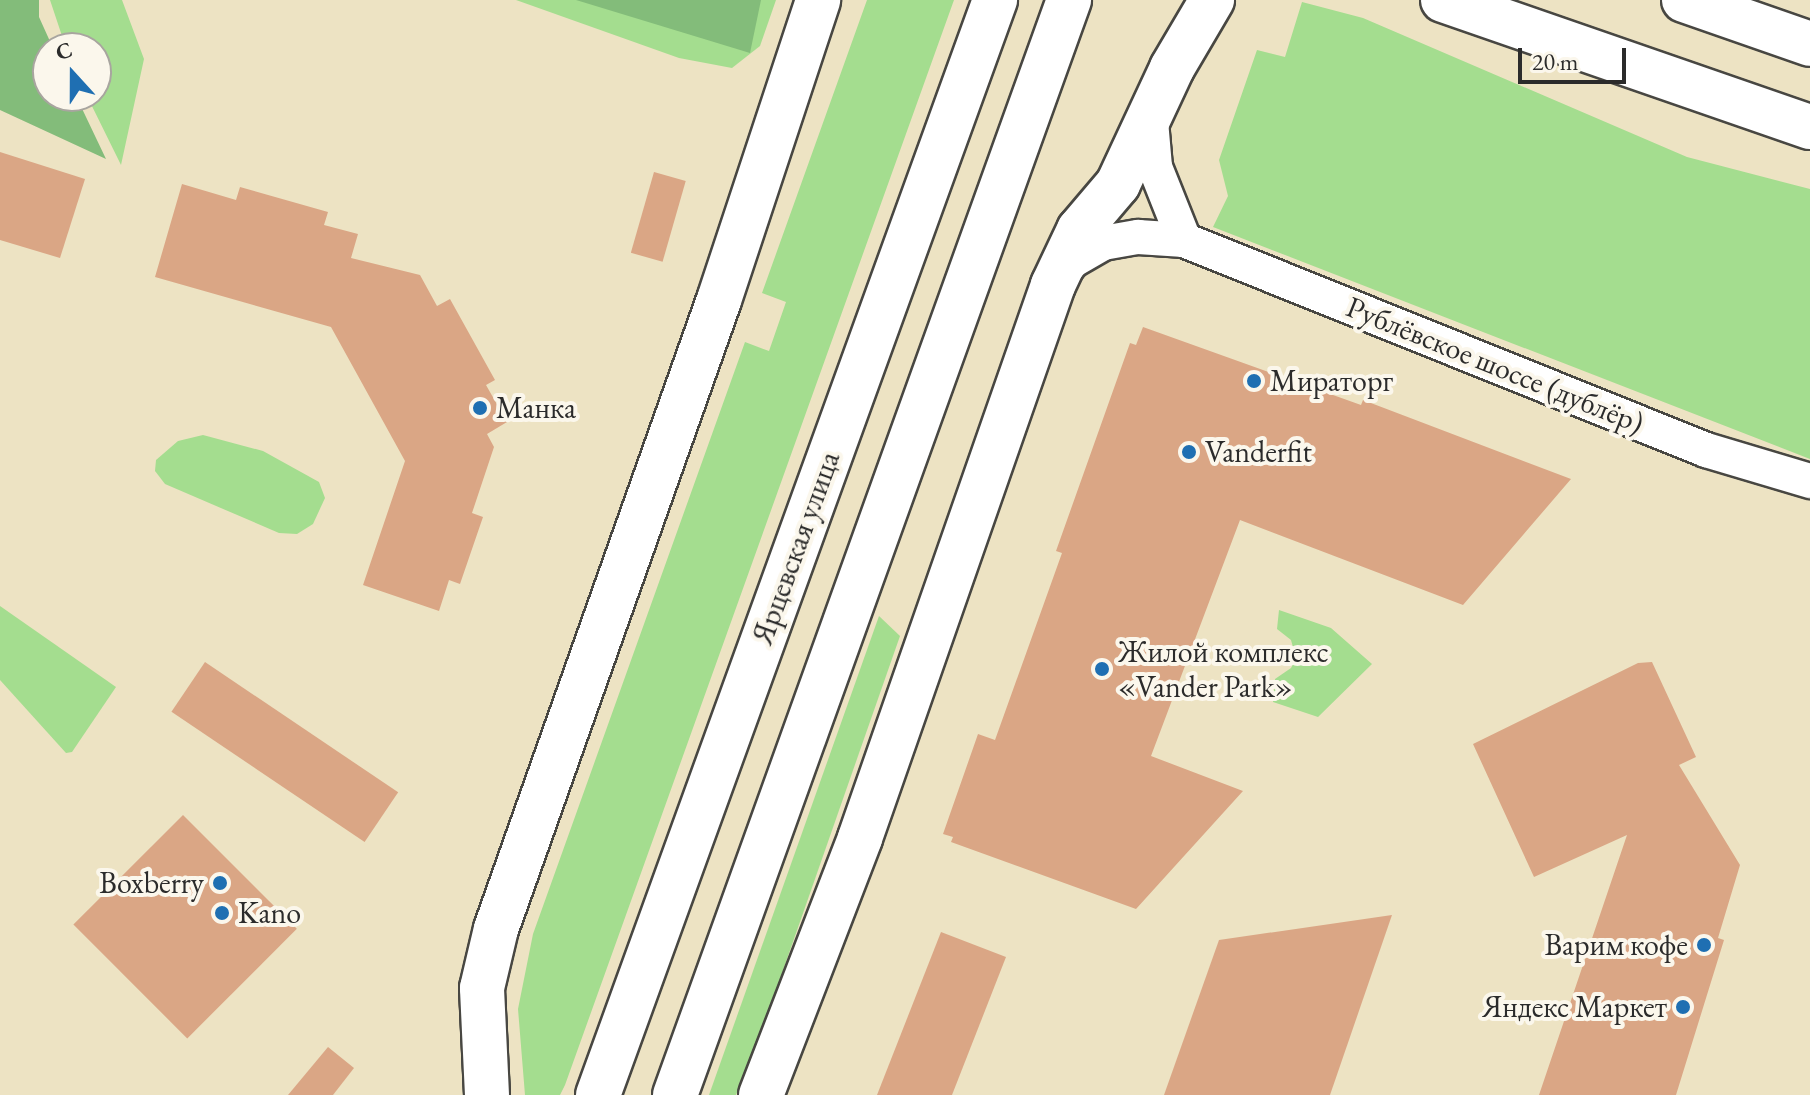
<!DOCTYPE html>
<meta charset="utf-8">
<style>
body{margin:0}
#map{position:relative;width:1810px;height:1095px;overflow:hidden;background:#ede3c3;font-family:"EB Garamond",serif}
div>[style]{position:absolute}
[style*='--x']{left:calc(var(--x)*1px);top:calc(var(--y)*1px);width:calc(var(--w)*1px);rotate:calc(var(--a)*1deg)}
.green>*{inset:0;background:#a4dd8f}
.forest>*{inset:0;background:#83bc7a}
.building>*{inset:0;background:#daa685;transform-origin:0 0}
.roads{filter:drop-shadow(2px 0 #484742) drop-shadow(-2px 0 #484742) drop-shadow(0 2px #484742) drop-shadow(0 -2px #484742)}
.street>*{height:34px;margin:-17px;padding:0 17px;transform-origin:17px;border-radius:17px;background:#fff}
.secondary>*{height:44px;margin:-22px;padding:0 22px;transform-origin:22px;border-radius:22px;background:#fff}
.primary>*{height:44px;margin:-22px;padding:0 22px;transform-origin:22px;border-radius:22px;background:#fff}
.dots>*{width:22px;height:22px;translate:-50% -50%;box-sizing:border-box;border:4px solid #fbf7ec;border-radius:50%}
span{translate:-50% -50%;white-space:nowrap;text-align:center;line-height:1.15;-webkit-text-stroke:8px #fbf7ec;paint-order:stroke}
.street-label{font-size:30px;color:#2b2b2b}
.poi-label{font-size:30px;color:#2b2b2b}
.left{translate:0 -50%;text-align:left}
.right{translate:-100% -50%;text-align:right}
.north{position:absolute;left:32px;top:32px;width:80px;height:80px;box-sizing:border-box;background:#fbf7ec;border:2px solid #a8a59f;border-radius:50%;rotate:339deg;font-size:22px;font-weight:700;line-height:32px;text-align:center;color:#2b2b2b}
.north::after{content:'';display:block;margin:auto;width:28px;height:36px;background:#1f6fb2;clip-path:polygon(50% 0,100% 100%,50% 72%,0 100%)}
.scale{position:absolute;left:1518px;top:48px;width:108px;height:36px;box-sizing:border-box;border:4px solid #2b2b2b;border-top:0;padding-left:10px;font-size:24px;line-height:28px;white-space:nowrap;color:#2b2b2b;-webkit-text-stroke:6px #fbf7ec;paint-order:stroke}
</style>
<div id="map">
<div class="green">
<i style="clip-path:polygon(50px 0,122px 0,144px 59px,121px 165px,87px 96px,96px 96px,96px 48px,66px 48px)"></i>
<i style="clip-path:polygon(516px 0,776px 0,760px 46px,732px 68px,679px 58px)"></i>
<i style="clip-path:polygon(867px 0,954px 0,565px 1085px,560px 1095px,525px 1095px,518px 1009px,533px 934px,745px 342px,769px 351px,786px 302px,762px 293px)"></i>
<i style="clip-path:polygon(1302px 2px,1363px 18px,1687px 157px,1810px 189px,1810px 459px,1213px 227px,1228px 196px,1219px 160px,1257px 50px,1285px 57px)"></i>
<i style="clip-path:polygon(203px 435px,263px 451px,319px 482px,325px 498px,313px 524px,297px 534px,279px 533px,165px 484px,155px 471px,156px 460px,178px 441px)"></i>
<i style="clip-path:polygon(0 606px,116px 687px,72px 752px,66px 753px,0 680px)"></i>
<i style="clip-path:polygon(1279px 610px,1331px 628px,1372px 664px,1318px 717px,1273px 702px,1275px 679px,1291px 668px,1296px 658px,1291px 640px,1277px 629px)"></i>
<i style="clip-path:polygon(879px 616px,900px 636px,766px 1019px,736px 1095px,709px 1095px)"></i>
</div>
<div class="forest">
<i style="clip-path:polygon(0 0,39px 0,39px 17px,53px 48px,48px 48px,48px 96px,76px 96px,106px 159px,0 110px)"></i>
<i style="clip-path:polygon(576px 0,761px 0,750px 53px)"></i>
</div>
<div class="building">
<i style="clip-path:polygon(0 152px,85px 179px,60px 258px,0 240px)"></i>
<i style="left:654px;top:172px;width:33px;height:84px;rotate:16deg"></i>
<i style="clip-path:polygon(182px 184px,236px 200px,240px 187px,328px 212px,324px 225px,358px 234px,351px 258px,420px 275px,437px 306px,450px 299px,495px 380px,486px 385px,507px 422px,487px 434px,494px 447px,472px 513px,483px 517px,460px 584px,449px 580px,439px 611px,363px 585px,405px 461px,331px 327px,155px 277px)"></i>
<i style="clip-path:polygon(1143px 327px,1361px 405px,1363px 400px,1571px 479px,1463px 605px,1240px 520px,1151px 756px,1243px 791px,1136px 909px,951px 842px,953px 837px,943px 834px,978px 734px,995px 740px,1062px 553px,1056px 551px,1130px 343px,1136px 345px)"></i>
<i style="left:205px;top:662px;width:233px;height:60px;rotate:34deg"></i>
<i style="clip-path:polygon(1652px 662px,1696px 757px,1679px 765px,1740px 865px,1718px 938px,1724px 940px,1676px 1095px,1539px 1095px,1627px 835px,1534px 877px,1473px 744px,1638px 663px)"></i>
<i style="left:183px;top:815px;width:161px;height:155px;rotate:45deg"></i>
<i style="clip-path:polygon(1392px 915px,1330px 1095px,1164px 1095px,1219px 940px)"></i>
<i style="clip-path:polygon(941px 932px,1006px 957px,952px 1095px,877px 1095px)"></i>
<i style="clip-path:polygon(328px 1047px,354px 1068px,333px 1095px,288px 1095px)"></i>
</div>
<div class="roads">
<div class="street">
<i style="--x:1151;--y:121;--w:46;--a:85"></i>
<i style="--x:1155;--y:167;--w:79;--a:68.3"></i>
<i style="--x:1060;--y:276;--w:19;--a:-51"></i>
<i style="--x:1072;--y:261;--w:36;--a:-30"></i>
<i style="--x:1103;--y:243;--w:36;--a:-10"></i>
<i style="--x:1138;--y:237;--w:46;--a:3.7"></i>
<i style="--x:1184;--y:240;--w:563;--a:21.91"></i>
<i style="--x:1706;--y:450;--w:109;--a:16.6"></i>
</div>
<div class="secondary">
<i style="--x:1443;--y:0;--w:388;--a:19.1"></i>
<i style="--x:487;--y:1095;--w:107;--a:-92.7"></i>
<i style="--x:482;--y:988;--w:61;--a:-76.7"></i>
<i style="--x:496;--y:929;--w:667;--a:-70.48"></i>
<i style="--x:719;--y:300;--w:316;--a:-71.7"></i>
<i style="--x:598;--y:1095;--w:1165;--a:-70.07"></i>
<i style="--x:675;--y:1095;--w:1164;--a:-70.21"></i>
<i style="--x:761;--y:1095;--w:275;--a:-68.9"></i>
<i style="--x:860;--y:838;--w:586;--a:-70.76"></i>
<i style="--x:1053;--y:285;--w:61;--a:-64.7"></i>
<i style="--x:1079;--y:230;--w:60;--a:-49.7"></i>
<i style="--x:1118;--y:184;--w:128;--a:-65"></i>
<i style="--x:1172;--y:68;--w:79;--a:-59.5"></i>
</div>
<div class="primary">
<i style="--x:1684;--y:0;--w:133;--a:19.2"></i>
</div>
</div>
<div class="dots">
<i style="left:1254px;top:381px;background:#1f6fb2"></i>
<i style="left:480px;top:408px;background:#1f6fb2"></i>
<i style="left:1189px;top:452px;background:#1f6fb2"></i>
<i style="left:1102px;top:669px;background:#1f6fb2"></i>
<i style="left:220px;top:883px;background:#1f6fb2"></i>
<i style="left:222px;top:913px;background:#1f6fb2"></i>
<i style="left:1704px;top:945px;background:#1f6fb2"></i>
<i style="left:1683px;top:1007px;background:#1f6fb2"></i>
</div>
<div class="street-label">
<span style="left:1495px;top:365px;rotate:22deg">Рублёвское шоссе (дублёр)</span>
<span style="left:796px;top:548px;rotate:-70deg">Ярцевская улица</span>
</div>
<div class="poi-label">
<span class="left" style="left:1270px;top:381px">Мираторг</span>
<span class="left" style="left:496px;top:408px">Манка</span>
<span class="left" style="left:1205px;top:452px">Vanderfit</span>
<span class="left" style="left:1118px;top:669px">Жилой комплекс<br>«Vander Park»</span>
<span class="right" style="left:204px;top:883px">Boxberry</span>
<span class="left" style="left:238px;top:913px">Kano</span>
<span class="right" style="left:1688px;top:945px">Варим кофе</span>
<span class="right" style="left:1667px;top:1007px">Яндекс Маркет</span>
</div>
<div class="north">С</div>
<div class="scale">20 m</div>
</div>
